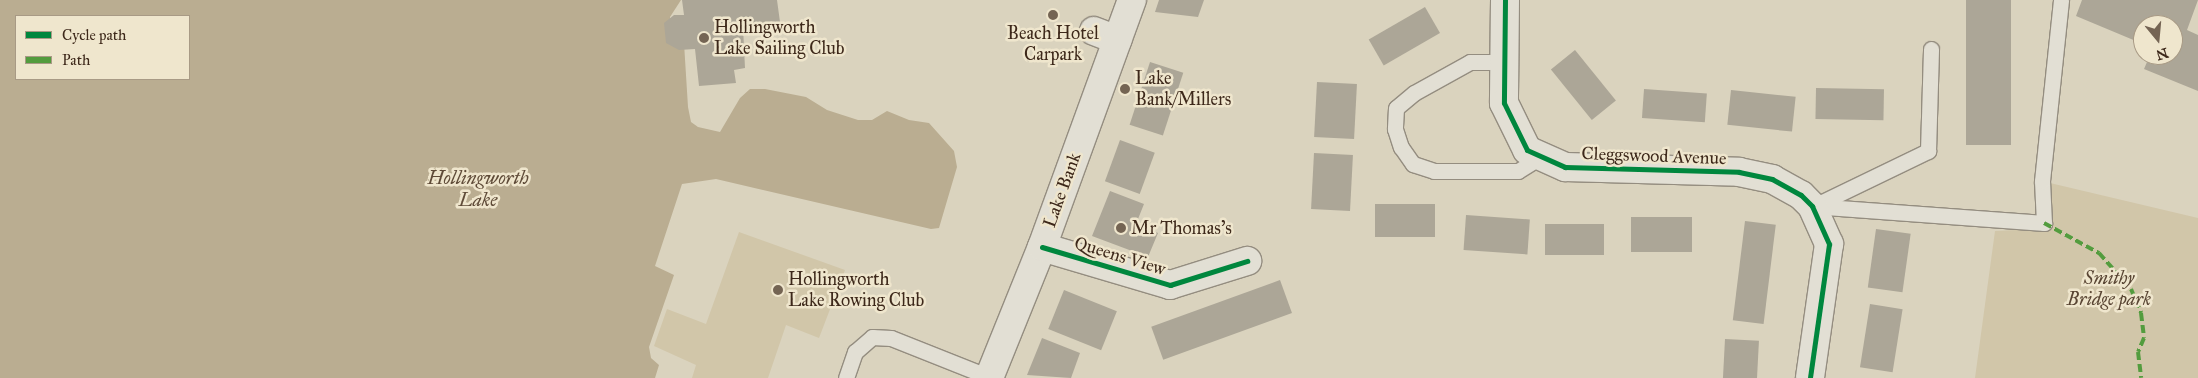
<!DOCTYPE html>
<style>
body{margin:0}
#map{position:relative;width:2198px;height:378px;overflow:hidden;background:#dad3be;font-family:"IM FELL Great Primer",serif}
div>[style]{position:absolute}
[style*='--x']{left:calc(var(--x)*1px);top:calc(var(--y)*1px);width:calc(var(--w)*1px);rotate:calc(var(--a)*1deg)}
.green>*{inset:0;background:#d1c6a9}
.water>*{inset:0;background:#baad91}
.building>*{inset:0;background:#aca697;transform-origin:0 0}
.roads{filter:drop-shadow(1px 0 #948d80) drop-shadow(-1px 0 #948d80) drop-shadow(0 1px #948d80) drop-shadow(0 -1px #948d80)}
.service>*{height:15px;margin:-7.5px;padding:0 7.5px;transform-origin:7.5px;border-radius:7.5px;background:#e2dfd4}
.minor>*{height:28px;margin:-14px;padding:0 14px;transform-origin:14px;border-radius:14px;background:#e2dfd4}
.secondary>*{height:28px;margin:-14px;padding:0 14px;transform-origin:14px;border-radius:14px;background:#e2dfd4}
.quiet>*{height:4px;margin-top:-2px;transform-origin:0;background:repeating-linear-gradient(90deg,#539c3e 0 8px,transparent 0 12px)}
.cycleway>*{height:5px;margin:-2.5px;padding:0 2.5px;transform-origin:2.5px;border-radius:2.5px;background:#00873e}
.dots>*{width:14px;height:14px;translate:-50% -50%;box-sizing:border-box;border:2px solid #efe6cd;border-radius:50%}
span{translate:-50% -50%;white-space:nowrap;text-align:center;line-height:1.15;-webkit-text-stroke:5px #efe6cd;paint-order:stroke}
.poi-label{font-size:18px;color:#3d281a}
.left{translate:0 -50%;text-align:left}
.street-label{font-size:18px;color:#3d281a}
.park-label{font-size:18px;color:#594533;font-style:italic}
.water-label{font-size:19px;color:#5f4b38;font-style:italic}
.legend{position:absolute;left:15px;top:15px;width:175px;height:65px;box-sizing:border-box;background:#efe6cd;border:1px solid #a89a85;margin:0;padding:6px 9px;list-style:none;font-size:15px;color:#3d281a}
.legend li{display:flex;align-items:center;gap:10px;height:25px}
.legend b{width:25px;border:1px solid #a89a85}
.north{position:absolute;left:2133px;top:15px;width:50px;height:50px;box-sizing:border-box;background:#efe6cd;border:1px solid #a89a85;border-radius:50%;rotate:163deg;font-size:14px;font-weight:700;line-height:20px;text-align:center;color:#3d281a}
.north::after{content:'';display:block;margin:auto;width:18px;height:22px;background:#746453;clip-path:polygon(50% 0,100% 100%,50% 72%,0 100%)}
</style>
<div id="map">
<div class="green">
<i style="clip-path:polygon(2050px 183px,2198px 218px,2198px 378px,1975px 378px,1995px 231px,2042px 229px)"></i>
<i style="clip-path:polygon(739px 232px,845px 270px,819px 338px,786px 325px,768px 378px,692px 378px,696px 365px,654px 346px,667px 309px,706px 324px)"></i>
</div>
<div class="water">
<i style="clip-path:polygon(evenodd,0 0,681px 0,670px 17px,670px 26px,684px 43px,688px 107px,691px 122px,698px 127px,720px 132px,740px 98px,750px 89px,765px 89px,806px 97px,827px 110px,858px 120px,872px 120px,887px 111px,909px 120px,929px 123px,954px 151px,957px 167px,939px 228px,931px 229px,716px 179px,682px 184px,655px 266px,674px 275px,649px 347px,651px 358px,659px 365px,655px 378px,0 378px,0 0,16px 16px,189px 16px,189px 79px,16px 79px,16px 16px)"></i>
</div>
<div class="building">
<i style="clip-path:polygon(682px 0,777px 0,780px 22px,743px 27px,745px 68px,734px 70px,736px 83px,699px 86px,695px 49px,679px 50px,666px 43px,664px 23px,674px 15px,684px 15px)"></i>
<i style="clip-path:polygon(1159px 0,1204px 0,1198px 17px,1155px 12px)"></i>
<i style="left:1966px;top:0;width:45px;height:145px"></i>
<i style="clip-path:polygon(2082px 0,2198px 0,2187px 30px,2198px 35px,2198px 91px,2144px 69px,2150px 55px,2173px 55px,2173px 25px,2143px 25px,2143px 44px,2076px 16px)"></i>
<i style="left:1425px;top:7px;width:30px;height:65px;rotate:60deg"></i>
<i style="left:1575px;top:50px;width:65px;height:31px;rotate:51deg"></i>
<i style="left:1150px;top:62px;width:35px;height:66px;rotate:18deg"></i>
<i style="left:1317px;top:82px;width:40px;height:55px;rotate:3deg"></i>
<i style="left:1816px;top:88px;width:68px;height:31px;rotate:1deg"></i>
<i style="left:1644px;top:89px;width:63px;height:29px;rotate:4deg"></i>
<i style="left:1731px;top:90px;width:65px;height:35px;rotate:6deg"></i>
<i style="left:1120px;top:140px;width:37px;height:44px;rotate:20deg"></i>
<i style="left:1314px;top:153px;width:39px;height:56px;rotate:3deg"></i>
<i style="clip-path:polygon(1110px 191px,1144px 204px,1136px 224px,1158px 233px,1148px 257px,1092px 236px)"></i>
<i style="left:1435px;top:204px;width:33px;height:60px;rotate:90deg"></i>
<i style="left:1466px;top:215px;width:64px;height:35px;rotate:4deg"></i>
<i style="left:1631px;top:217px;width:61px;height:35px"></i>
<i style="left:1745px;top:221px;width:31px;height:100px;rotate:7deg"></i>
<i style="left:1545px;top:224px;width:59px;height:31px"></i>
<i style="left:1876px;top:229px;width:35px;height:59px;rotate:8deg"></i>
<i style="left:1280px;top:280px;width:35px;height:137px;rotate:70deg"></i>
<i style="left:1064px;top:290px;width:57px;height:42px;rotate:22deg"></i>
<i style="left:1870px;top:304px;width:33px;height:64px;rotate:9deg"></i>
<i style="clip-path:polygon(1042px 338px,1080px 353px,1071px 378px,1027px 375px)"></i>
<i style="left:1725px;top:339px;width:34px;height:39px;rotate:3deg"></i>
</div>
<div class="roads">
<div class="service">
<i style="--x:1503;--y:62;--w:33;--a:180"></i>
<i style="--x:1470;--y:62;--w:64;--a:151"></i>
<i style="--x:1414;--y:93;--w:23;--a:140"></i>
<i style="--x:1396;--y:108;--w:21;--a:93"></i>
<i style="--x:1395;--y:129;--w:19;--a:72"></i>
<i style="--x:1401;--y:147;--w:21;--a:55"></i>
<i style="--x:1413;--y:164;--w:22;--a:18"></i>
<i style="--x:1434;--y:171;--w:84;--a:0"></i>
<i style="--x:1518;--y:171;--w:26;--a:-32"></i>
<i style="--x:1812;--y:206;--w:233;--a:4.2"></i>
<i style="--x:2044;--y:223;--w:42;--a:-92.7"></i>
<i style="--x:2042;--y:181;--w:182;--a:-84"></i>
<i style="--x:1814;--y:206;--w:127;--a:-25.8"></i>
<i style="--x:1928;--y:151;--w:102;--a:-88.3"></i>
<i style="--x:846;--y:378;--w:28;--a:-71"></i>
<i style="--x:855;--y:352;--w:23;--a:-41"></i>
<i style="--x:872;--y:337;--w:19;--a:3"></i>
<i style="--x:891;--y:338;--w:105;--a:21.7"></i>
</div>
<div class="minor">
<i style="--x:1505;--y:0;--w:103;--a:90.6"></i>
<i style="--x:1504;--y:103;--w:52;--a:63.9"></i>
<i style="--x:1527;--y:150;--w:42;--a:24.1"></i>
<i style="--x:1565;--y:167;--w:174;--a:1.6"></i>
<i style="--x:1739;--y:172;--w:34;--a:12"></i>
<i style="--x:1772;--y:179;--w:33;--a:29"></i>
<i style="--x:1801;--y:195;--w:16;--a:45"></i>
<i style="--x:1812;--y:206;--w:42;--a:65.9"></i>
<i style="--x:1829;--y:244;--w:135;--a:98.1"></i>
<i style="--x:1094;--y:31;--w:25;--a:21"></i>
<i style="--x:1042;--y:247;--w:134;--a:16.5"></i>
<i style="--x:1170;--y:285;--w:81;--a:-17.3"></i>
</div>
<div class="secondary">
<i style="--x:989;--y:378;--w:141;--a:-68"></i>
<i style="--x:1042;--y:247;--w:263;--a:-70"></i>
</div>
</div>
<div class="quiet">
<i style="--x:2044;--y:223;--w:63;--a:28.6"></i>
<i style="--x:2099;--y:253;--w:48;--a:48.4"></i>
<i style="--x:2131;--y:289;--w:26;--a:67"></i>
<i style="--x:2141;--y:313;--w:25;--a:83"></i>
<i style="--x:2144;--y:338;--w:15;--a:113"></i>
<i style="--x:2138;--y:352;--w:26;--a:83"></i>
</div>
<div class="cycleway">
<i style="--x:1505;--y:0;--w:103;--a:90.6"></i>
<i style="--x:1504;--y:103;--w:52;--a:63.9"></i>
<i style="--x:1527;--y:150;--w:42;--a:24.1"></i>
<i style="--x:1565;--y:167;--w:174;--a:1.6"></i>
<i style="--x:1739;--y:172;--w:34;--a:12"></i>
<i style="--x:1772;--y:179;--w:33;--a:29"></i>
<i style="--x:1801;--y:195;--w:16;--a:45"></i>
<i style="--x:1812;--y:206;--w:42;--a:65.9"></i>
<i style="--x:1829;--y:244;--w:135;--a:98.1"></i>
<i style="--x:1042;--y:247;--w:134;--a:16.5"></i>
<i style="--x:1170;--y:285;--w:81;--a:-17.3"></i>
</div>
<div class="dots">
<i style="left:1053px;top:15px;background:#746453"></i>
<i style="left:704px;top:38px;background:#746453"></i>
<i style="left:1125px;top:89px;background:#746453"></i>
<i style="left:1121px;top:228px;background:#746453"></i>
<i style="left:778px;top:290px;background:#746453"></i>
</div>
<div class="poi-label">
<span class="left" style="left:714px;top:38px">Hollingworth<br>Lake Sailing Club</span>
<span style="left:1053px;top:44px">Beach Hotel<br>Carpark</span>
<span class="left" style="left:1135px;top:89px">Lake<br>Bank/Millers</span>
<span class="left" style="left:1131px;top:228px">Mr Thomas's</span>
<span class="left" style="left:788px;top:290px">Hollingworth<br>Lake Rowing Club</span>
</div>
<div class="street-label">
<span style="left:1654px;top:156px;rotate:2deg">Cleggswood Avenue</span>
<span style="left:1062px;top:190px;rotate:-70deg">Lake Bank</span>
<span style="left:1120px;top:256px;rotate:17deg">Queens View</span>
</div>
<div class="park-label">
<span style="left:2109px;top:289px">Smithy<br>Bridge park</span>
</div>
<div class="water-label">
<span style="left:478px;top:189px">Hollingworth<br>Lake</span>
</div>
<ul class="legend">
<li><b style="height:6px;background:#00873e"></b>Cycle path</li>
<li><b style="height:6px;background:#539c3e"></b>Path</li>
</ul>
<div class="north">N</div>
</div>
